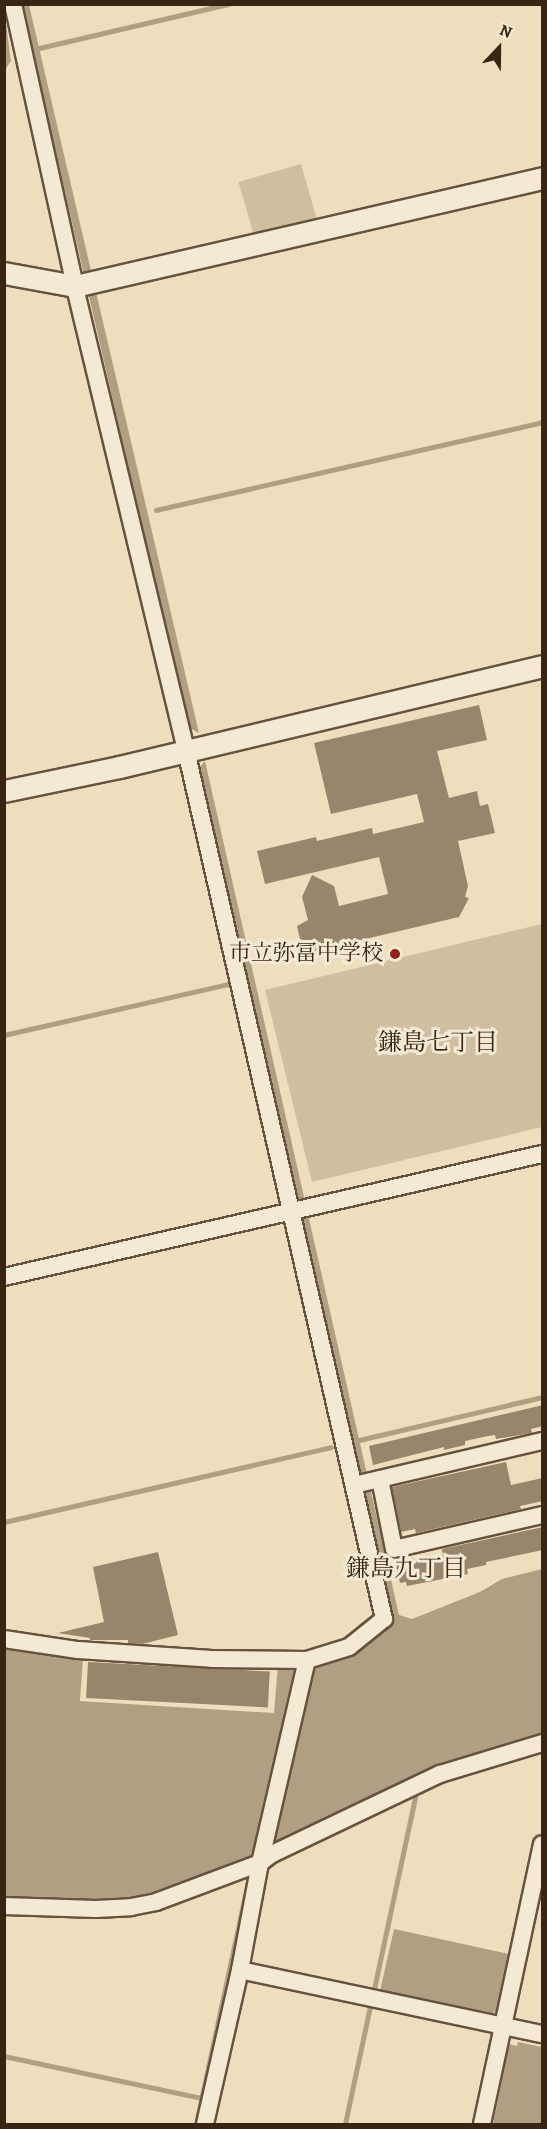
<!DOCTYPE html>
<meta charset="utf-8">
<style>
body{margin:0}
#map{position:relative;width:547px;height:2129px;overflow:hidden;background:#eedebd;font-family:Alegreya,"Noto Serif JP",serif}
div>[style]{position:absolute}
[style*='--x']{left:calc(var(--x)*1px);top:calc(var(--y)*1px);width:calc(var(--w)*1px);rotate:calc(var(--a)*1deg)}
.green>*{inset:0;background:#cfbea0;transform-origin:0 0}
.water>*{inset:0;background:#b19f83}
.stream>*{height:4.5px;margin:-2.25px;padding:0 2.25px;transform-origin:2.25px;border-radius:2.25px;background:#b19f83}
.building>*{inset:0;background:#98856b;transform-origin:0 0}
.roads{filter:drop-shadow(2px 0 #67523d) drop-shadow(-2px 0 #67523d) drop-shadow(0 2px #67523d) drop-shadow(0 -2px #67523d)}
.minor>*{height:16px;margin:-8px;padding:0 8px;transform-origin:8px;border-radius:8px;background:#f4ead4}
.tertiary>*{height:21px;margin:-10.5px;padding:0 10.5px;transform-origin:10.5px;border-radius:10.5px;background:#f4ead4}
.dots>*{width:16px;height:16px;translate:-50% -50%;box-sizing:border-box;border:3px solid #f4ead4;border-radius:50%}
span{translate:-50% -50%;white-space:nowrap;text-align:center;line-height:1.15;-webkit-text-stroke:6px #f4ead4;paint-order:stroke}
.poi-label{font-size:22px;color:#3a2412}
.right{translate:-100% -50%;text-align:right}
.neighbourhood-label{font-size:24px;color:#3a2412}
.frame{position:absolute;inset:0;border:6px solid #3a2412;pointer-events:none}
.north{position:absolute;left:469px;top:18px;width:60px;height:60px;-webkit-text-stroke:4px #f4ead4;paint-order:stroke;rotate:22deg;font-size:16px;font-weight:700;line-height:24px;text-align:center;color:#3a2412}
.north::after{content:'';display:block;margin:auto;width:21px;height:27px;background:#3a2412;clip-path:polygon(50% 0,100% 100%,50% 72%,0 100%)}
</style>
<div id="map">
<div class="green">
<i style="left:301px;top:164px;width:60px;height:65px;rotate:74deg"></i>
<i style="clip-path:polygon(542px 924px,542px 1127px,312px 1182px,265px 990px)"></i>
</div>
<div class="water">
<i style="clip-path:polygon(22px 5px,29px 5px,199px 733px,188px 727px)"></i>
<i style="clip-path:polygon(205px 761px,399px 1615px,412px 1619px,480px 1592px,502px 1579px,542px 1569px,542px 1738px,253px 1859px,245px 1859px,143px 1898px,113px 1902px,5px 1900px,4px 1646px,83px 1658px,80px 1701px,274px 1713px,278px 1665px,339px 1658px,374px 1638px,391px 1621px,198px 769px)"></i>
<i style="clip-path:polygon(394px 1929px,509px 1954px,496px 2011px,490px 2015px,380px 1991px)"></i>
<i style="clip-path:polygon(518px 2042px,542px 2047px,542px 2124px,493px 2124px,509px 2044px,517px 2046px)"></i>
</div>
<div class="stream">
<i style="--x:4;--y:26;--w:34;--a:83"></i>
<i style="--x:8;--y:60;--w:8;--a:120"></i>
<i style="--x:35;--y:49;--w:199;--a:-13.1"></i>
<i style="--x:156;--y:510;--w:396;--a:-12.8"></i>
<i style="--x:4;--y:1035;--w:230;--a:-12.8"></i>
<i style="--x:355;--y:1441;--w:192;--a:-13.2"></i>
<i style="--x:4;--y:1522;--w:335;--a:-12.9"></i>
<i style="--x:374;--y:1989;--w:196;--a:-77.9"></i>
<i style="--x:4;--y:2056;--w:201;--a:12"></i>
<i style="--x:196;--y:2124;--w:249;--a:-77.9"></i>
<i style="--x:345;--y:2124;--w:121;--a:-78"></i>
</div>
<div class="building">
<i style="clip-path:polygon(479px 705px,487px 740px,437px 751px,449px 798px,477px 791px,480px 806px,488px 804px,495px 833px,458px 841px,468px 886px,465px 897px,469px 898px,459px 917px,310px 952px,308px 946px,302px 948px,297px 926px,308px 920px,302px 897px,312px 875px,334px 886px,339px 906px,388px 894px,379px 857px,265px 884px,257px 851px,316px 837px,317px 841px,372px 828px,373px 834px,424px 822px,417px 794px,331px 814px,314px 743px)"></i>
<i style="clip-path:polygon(543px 1405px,543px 1426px,531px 1429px,532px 1433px,496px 1439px,495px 1435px,488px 1436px,465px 1441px,465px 1445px,444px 1450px,444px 1447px,373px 1465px,369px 1446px)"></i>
<i style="clip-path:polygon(506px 1462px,511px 1485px,543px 1478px,543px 1501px,520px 1506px,521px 1509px,416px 1533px,415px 1529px,401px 1532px,392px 1487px)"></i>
<i style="clip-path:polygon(543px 1527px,543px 1550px,486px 1562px,486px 1565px,467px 1569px,468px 1574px,407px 1586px,406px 1582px,400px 1583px,395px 1561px,413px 1558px,414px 1562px,443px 1556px,442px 1549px)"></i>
<i style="clip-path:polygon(158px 1552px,178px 1635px,142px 1644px,128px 1643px,128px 1640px,90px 1640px,90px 1638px,58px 1633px,104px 1622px,93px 1567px)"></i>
<i style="left:88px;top:1662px;width:182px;height:36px;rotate:3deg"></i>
</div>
<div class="roads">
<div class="minor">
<i style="--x:4;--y:1277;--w:552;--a:-12.88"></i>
<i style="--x:380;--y:1479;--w:71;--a:78.7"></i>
<i style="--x:394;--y:1549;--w:152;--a:-12.9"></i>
<i style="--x:354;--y:1485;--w:193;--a:-13.2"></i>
<i style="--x:4;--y:1639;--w:75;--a:8.5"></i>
<i style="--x:78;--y:1650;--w:134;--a:3.8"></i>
<i style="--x:212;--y:1659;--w:95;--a:0.6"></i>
<i style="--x:307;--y:1660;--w:44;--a:-17.2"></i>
<i style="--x:349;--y:1647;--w:45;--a:-38.7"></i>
<i style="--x:384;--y:1619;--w:891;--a:-102.84"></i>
<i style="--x:186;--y:750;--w:477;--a:-103.5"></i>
<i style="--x:75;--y:286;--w:289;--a:-102.4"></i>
<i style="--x:4;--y:1906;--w:92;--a:1.9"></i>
<i style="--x:96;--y:1909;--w:35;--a:-3"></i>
<i style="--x:131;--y:1907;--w:25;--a:-11"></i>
<i style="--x:156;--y:1902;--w:111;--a:-20.6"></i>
<i style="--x:260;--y:1863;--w:15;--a:-37"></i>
<i style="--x:272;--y:1854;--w:186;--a:-25.5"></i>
<i style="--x:440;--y:1774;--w:107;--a:-16.9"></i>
<i style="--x:240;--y:1970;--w:309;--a:12"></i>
<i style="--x:205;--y:2124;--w:158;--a:-77.2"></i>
<i style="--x:240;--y:1970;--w:109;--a:-79.4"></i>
<i style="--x:260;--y:1863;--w:208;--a:-77"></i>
<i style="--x:482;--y:2124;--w:286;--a:-77.9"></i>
</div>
<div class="tertiary">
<i style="--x:4;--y:273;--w:72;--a:10.4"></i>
<i style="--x:75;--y:286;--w:479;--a:-13"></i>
<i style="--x:4;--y:791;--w:117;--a:-11.8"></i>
<i style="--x:119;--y:767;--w:435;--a:-13.4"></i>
</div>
</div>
<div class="dots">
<i style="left:395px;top:954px;background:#8f2418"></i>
</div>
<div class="poi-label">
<span class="right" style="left:383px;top:954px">市立弥冨中学校</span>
</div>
<div class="neighbourhood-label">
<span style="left:438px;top:1043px">鎌島七丁目</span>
<span style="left:406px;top:1569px">鎌島九丁目</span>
</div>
<div class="frame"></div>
<div class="north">N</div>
</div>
